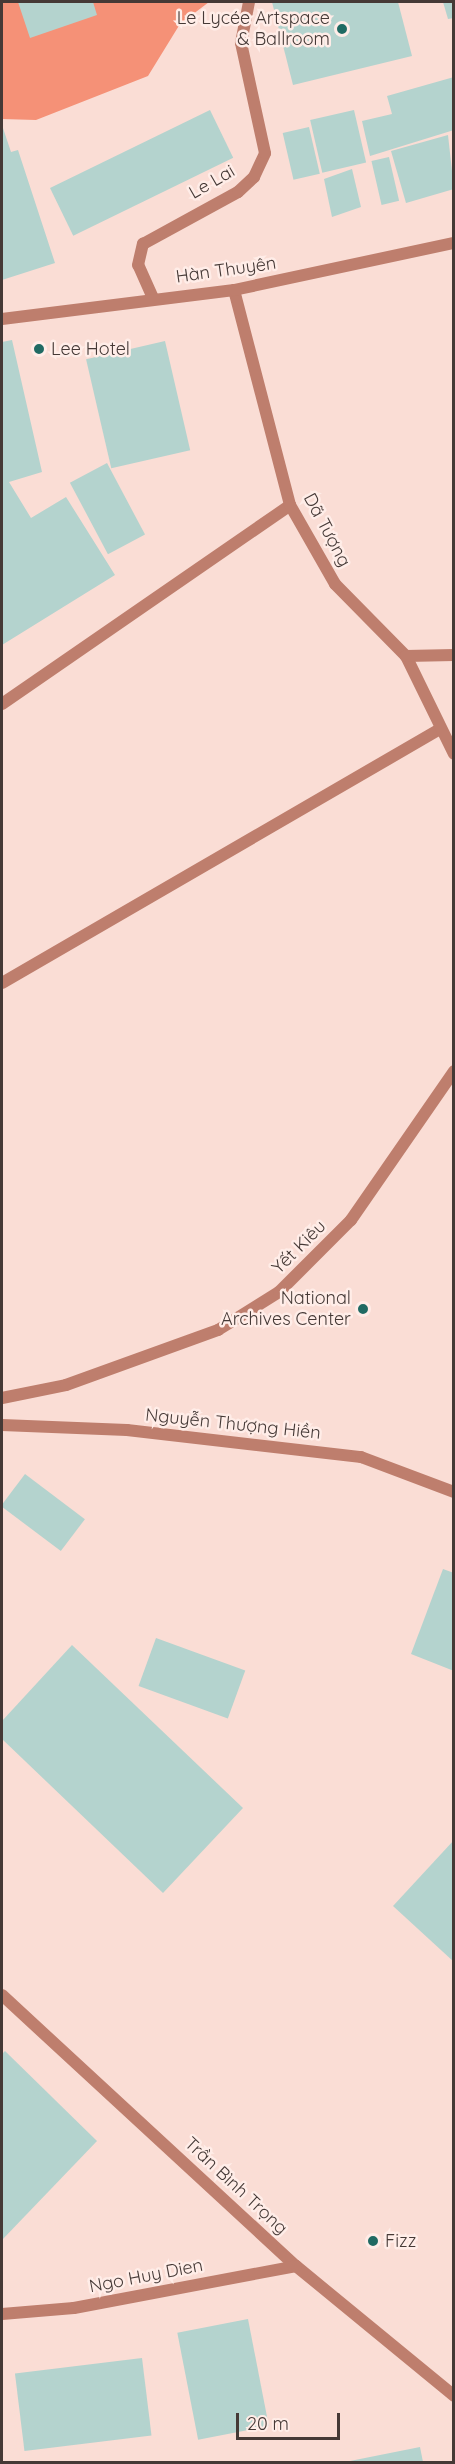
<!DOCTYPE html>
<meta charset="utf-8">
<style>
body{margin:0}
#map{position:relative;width:455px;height:2464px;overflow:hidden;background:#faddd5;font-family:Quicksand,sans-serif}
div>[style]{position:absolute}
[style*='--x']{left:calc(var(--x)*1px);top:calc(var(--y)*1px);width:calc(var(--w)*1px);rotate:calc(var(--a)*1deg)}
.forest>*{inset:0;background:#f59177}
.building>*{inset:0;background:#b4d3ce;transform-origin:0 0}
.lane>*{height:12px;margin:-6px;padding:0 6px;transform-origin:6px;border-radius:6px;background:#be7e6d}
.street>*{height:12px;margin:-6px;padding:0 6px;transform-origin:6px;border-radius:6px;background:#be7e6d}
.dots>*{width:16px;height:16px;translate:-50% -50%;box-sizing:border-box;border:3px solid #ffede8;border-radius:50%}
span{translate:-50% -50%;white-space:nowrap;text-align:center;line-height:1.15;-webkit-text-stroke:5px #ffede8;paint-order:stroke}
.poi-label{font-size:18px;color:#453936}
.right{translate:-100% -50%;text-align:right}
.left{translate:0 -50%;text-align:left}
.street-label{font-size:18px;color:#453936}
.frame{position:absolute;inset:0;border:3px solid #453936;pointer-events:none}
.scale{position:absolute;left:236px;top:2413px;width:104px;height:27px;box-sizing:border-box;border:3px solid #453936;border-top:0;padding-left:8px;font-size:18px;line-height:21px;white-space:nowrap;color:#453936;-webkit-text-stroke:4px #ffede8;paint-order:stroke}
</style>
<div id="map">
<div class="forest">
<i style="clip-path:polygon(2px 2px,209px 2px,180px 24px,148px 76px,36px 120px,2px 119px)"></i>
</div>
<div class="building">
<i style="clip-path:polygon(18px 2px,93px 2px,97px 15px,30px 38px)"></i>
<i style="clip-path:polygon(272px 2px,398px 2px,412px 56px,293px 85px)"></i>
<i style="clip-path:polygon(443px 2px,454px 2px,454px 18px,448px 19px)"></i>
<i style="clip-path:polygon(454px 77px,454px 130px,370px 156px,362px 121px,392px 114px,387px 96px)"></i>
<i style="left:210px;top:110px;width:53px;height:178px;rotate:64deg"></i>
<i style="left:354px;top:110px;width:54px;height:45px;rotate:77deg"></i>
<i style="clip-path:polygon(2px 125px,11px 152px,18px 150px,55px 263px,2px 280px)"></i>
<i style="left:309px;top:127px;width:48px;height:27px;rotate:77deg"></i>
<i style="clip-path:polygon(448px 135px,454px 189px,406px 203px,391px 151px)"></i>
<i style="left:389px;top:157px;width:45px;height:18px;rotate:77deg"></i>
<i style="clip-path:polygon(352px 169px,361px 207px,332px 217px,324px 179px)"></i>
<i style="clip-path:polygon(12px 340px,42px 472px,9px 482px,31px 518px,66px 497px,115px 575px,2px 645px,2px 342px)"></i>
<i style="left:165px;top:341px;width:112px;height:81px;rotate:77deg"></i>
<i style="left:107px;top:463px;width:81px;height:42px;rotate:62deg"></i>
<i style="left:25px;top:1474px;width:75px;height:40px;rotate:37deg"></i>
<i style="clip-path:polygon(443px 1569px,454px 1573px,454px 1671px,411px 1654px)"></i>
<i style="left:156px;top:1638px;width:95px;height:51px;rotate:20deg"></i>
<i style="clip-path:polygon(72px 1645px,243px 1808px,163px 1893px,2px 1739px,2px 1721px)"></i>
<i style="clip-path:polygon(454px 1840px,454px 1962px,393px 1906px)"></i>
<i style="clip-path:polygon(5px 2051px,97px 2141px,2px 2240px,2px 2054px)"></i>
<i style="left:248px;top:2319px;width:109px;height:72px;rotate:79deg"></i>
<i style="left:142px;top:2358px;width:78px;height:128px;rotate:83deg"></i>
<i style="clip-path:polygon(420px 2447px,423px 2462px,350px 2462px,350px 2461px)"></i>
</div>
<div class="lane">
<i style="--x:2;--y:704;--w:350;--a:-34.6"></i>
<i style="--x:2;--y:983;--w:506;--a:-30.11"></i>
</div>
<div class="street">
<i style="--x:234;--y:290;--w:222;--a:75.4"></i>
<i style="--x:290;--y:505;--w:91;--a:60.3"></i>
<i style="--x:335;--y:584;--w:101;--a:45.4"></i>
<i style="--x:406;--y:656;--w:109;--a:63.9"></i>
<i style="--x:153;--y:298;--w:36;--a:-114"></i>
<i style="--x:138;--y:265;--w:22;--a:-77"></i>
<i style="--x:143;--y:244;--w:108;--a:-28.7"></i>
<i style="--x:238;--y:192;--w:22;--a:-43"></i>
<i style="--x:254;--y:177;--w:26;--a:-65"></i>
<i style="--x:265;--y:153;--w:113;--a:-102.3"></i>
<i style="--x:241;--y:43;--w:42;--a:-79"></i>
<i style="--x:2;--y:319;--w:234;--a:-7.1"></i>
<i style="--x:234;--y:290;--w:225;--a:-12.1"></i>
<i style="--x:406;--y:656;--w:48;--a:-1.2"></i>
<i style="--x:2;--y:1398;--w:65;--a:-11.5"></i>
<i style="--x:66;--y:1385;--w:162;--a:-19.9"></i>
<i style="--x:218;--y:1330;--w:72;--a:-31.9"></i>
<i style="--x:279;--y:1292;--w:102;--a:-45"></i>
<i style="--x:351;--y:1220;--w:181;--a:-55.3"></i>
<i style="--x:2;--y:1425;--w:125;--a:2.3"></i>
<i style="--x:127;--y:1430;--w:236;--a:6.6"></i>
<i style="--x:361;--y:1457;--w:99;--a:20.6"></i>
<i style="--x:2;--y:1995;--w:400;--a:42.7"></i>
<i style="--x:296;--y:2266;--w:205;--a:39.4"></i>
<i style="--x:2;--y:2314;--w:72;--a:-4.8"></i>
<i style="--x:74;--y:2308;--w:226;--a:-10.7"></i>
</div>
<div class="dots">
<i style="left:342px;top:29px;background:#206a63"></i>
<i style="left:39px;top:349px;background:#206a63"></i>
<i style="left:363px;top:1309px;background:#206a63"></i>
<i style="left:373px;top:2241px;background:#206a63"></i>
</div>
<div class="poi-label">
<span class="right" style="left:330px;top:29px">Le Lycée Artspace<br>&amp; Ballroom</span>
<span class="left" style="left:51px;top:349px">Lee Hotel</span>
<span class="right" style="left:351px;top:1309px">National<br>Archives Center</span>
<span class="left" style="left:385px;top:2241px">Fizz</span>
</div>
<div class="street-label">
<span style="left:212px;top:182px;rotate:-30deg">Le Lai</span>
<span style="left:226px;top:270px;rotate:-8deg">Hàn Thuyên</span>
<span style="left:327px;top:530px;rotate:62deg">Dã Tượng</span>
<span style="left:299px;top:1247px;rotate:-45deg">Yết Kiêu</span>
<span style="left:233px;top:1424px;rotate:6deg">Nguyễn Thượng Hiền</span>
<span style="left:236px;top:2186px;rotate:43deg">Trần Bình Trọng</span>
<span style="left:146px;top:2276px;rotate:-11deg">Ngo Huy Dien</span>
</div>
<div class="frame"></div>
<div class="scale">20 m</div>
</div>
